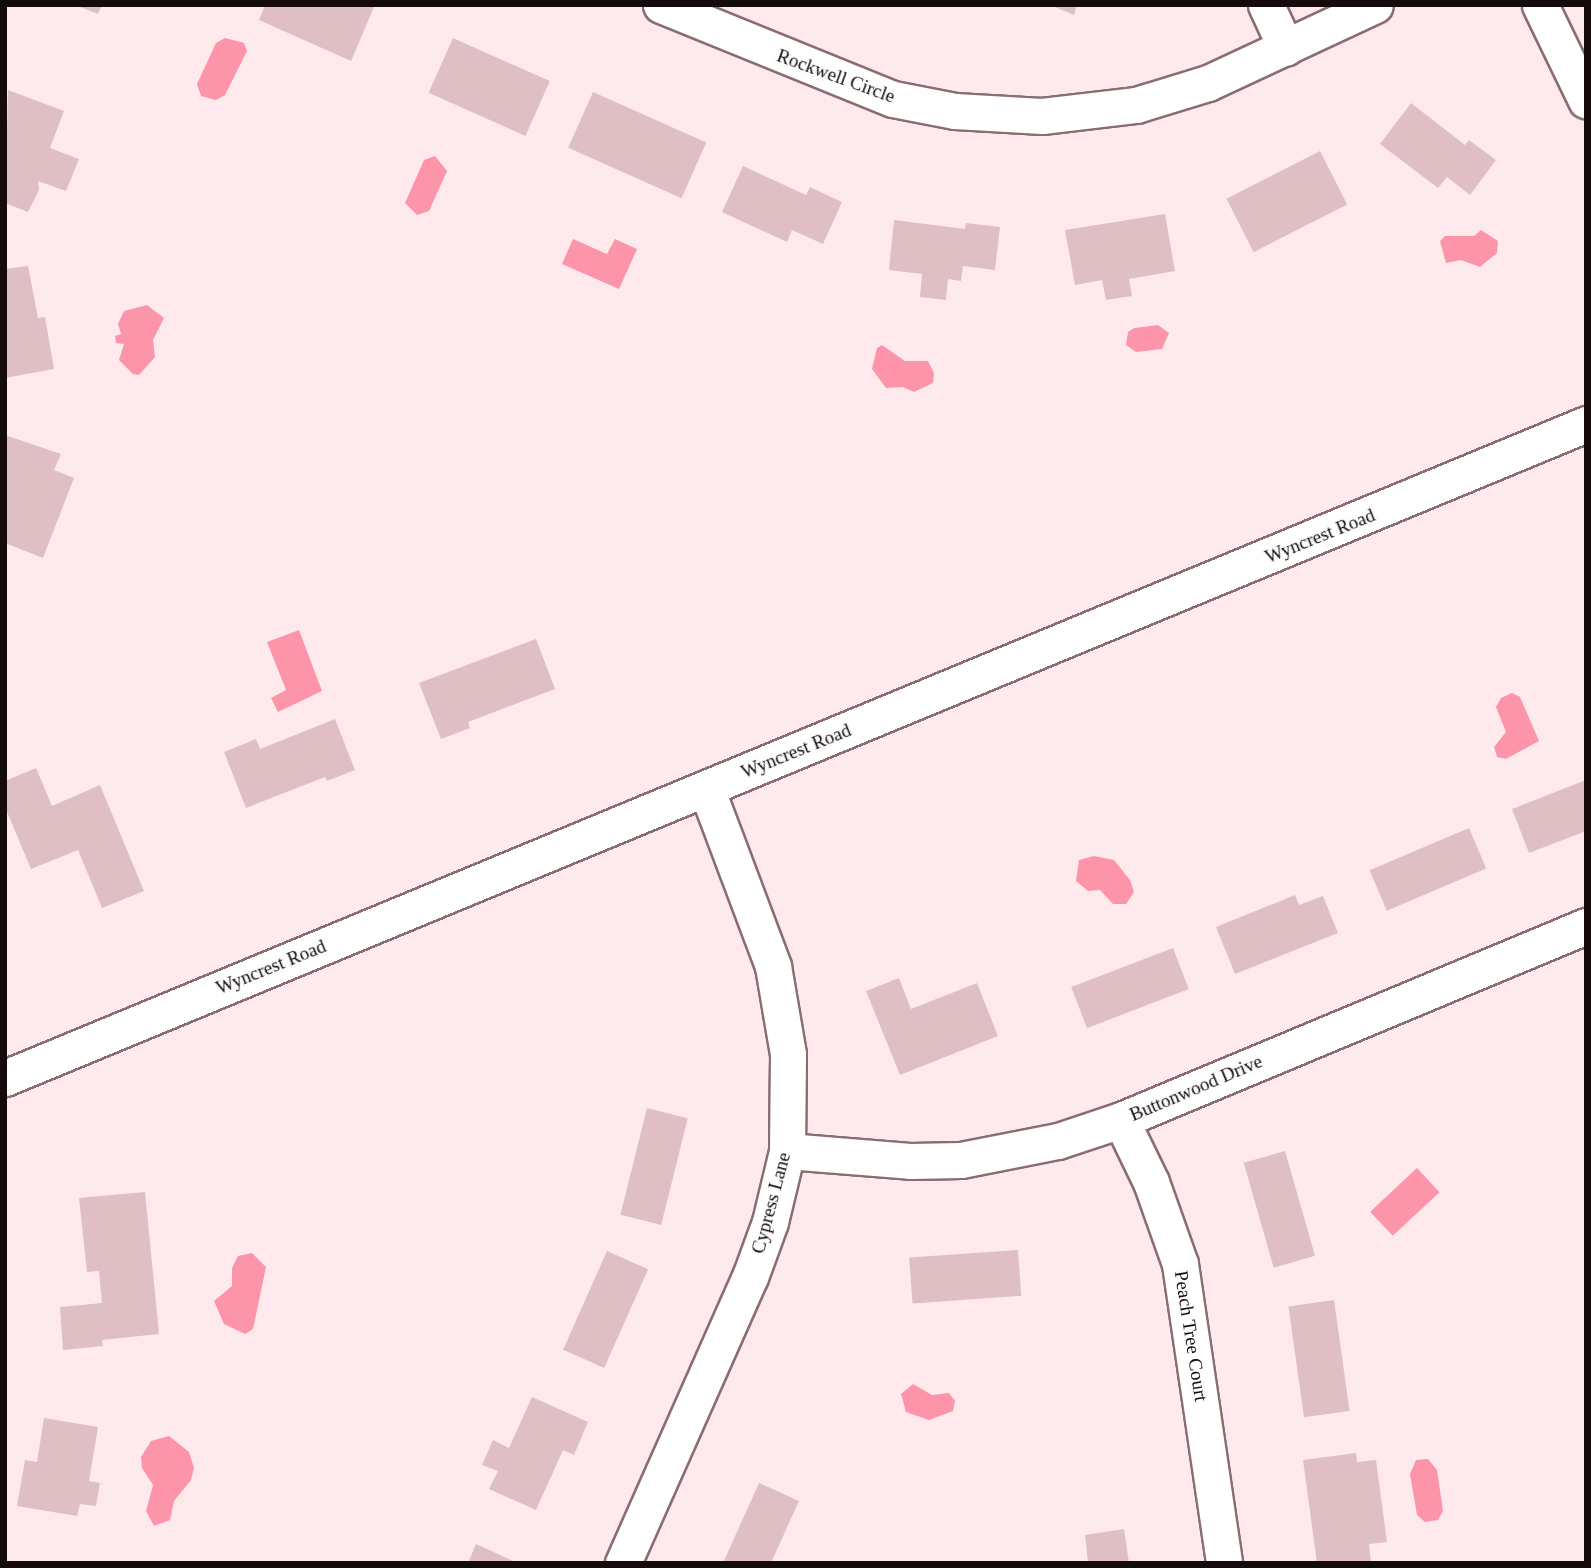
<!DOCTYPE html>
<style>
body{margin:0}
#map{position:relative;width:1591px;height:1568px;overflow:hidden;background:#feeaed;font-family:Georgia,serif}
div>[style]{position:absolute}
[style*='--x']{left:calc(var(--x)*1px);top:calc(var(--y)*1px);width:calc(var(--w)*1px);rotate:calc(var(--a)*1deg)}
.water>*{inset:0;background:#fc94aa;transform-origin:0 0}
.building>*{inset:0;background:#dfbfc4;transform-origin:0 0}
.roads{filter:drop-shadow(2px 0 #8a6d72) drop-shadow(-2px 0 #8a6d72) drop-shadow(0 2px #8a6d72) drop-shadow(0 -2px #8a6d72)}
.minor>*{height:35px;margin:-17.5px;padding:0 17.5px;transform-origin:17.5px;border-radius:17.5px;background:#fff}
span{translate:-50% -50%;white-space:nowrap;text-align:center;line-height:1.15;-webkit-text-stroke:6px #fdfdfd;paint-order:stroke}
.street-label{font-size:19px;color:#150b0d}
.frame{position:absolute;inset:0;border:7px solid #150b0d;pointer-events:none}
</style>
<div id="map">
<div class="water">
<i style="clip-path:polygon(225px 38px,244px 43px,247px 51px,225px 95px,216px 100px,201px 96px,197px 84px,216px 43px)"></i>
<i style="clip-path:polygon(435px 156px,447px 171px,429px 211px,417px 215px,405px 203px,424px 160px)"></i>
<i style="clip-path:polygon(1481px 230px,1498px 241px,1497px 253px,1480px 267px,1461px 260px,1446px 263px,1440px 241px,1445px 236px,1474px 236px)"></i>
<i style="clip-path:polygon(573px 239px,607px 254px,615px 239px,637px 249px,619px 289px,562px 264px)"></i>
<i style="clip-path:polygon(147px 305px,164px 318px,153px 340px,155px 357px,139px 375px,133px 374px,119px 360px,124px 344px,116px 343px,115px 336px,121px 334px,118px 324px,124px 311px)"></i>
<i style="clip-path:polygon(1158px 325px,1169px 333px,1162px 349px,1136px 352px,1126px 345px,1128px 332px,1134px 328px)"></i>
<i style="clip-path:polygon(882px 345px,905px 361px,928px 361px,934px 373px,933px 383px,914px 392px,903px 387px,886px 388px,872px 369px,877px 348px)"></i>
<i style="clip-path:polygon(299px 630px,322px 691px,278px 712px,271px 698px,286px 690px,267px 642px)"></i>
<i style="clip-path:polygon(1512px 693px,1520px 697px,1539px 741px,1506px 759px,1497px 757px,1494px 747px,1506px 732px,1496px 707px,1501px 698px)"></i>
<i style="clip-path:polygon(1094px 856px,1114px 860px,1130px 880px,1134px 892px,1126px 904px,1113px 904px,1100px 890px,1088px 891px,1076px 881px,1079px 860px)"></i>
<i style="left:1417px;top:1168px;width:33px;height:64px;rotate:47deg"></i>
<i style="clip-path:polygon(252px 1253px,266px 1267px,253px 1329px,245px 1334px,224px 1324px,214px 1301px,232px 1286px,232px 1268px,238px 1256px)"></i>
<i style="clip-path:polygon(913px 1384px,932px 1395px,949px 1393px,955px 1401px,953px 1411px,929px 1420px,906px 1412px,901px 1394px)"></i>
<i style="clip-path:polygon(169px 1436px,189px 1452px,194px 1468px,191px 1480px,174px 1501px,170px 1520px,154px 1526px,146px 1511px,153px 1485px,142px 1468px,141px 1457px,151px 1441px)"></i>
<i style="clip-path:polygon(1428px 1459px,1437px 1470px,1443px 1511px,1438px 1520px,1425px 1522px,1417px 1515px,1410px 1474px,1416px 1460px)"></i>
</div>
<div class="building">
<i style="clip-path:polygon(75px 5px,102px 5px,98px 14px)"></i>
<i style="clip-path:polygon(265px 5px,369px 5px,374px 7px,351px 61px,259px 20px)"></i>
<i style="clip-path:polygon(1050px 5px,1077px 5px,1074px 15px)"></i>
<i style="left:453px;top:38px;width:106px;height:60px;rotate:24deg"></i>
<i style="clip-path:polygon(8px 90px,64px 111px,50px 148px,79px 159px,66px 191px,38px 181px,39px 190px,28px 212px,5px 203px)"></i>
<i style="left:593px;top:92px;width:124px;height:61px;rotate:24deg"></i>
<i style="clip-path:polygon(1411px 103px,1465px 145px,1469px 140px,1496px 160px,1470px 195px,1447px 177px,1438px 188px,1380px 144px)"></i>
<i style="left:1320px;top:151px;width:60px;height:105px;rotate:63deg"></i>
<i style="clip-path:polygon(743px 166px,806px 195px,810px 187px,842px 202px,823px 244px,792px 230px,787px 242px,722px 212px)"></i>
<i style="clip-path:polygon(1165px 214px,1175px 271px,1129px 279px,1132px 296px,1106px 300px,1102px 280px,1075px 285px,1065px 230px)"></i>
<i style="clip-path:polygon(894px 220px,965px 229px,966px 223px,1000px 227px,995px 270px,963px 266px,961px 281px,948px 279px,946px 300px,920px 297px,922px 274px,889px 270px)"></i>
<i style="clip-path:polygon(28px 266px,38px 318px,45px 317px,54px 369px,5px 378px,5px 269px)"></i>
<i style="clip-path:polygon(5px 435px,61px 454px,54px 470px,74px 478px,43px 558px,5px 543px)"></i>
<i style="clip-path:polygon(536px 639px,555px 689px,468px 722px,470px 728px,441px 739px,419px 683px)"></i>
<i style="clip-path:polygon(335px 719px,355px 770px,327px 781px,325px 777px,246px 808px,224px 752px,256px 739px,260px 749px)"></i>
<i style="clip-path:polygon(36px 768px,52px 806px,100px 785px,144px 891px,102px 908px,78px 850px,31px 869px,5px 807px,5px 781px)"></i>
<i style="clip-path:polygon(1586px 780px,1586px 831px,1529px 853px,1512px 809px)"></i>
<i style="left:1469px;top:828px;width:44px;height:108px;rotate:67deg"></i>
<i style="clip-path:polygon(1295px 895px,1299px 905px,1323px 896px,1338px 933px,1235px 974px,1216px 927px)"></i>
<i style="left:1173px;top:948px;width:44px;height:109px;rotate:69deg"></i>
<i style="clip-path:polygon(899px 978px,911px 1009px,977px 983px,998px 1036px,900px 1075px,866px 991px)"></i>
<i style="left:647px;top:1108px;width:42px;height:110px;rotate:14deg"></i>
<i style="left:1285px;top:1151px;width:109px;height:43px;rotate:74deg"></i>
<i style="clip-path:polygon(145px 1192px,159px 1334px,102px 1340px,103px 1346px,63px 1350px,60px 1307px,102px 1303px,99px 1271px,87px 1272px,79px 1198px)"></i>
<i style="left:1018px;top:1250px;width:46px;height:109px;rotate:86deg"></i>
<i style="left:607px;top:1251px;width:45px;height:108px;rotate:24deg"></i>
<i style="left:1334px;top:1300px;width:112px;height:46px;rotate:82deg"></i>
<i style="clip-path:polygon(532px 1397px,588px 1422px,574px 1455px,563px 1450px,536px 1510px,489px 1489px,498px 1471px,482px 1465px,493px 1440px,509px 1448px)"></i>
<i style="clip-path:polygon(44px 1418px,98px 1427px,89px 1481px,100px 1483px,96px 1506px,80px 1504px,77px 1516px,17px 1506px,25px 1460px,37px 1462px)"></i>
<i style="clip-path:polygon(1356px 1453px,1357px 1462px,1376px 1460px,1387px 1542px,1369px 1544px,1371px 1563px,1317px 1563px,1303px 1460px)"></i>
<i style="clip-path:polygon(759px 1483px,799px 1501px,771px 1563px,723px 1563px)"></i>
<i style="clip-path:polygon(1124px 1529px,1129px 1563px,1088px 1563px,1085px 1535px)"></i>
<i style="clip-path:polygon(476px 1544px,518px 1563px,468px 1563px)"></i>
</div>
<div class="roads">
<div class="minor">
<i style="--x:661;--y:5;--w:250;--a:22.1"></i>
<i style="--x:893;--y:99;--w:63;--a:11"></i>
<i style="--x:955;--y:111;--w:87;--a:3.3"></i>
<i style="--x:1042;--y:116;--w:95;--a:-6.7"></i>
<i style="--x:1136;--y:105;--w:75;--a:-17"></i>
<i style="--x:1208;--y:83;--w:184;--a:-25"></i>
<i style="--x:1266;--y:5;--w:47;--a:65.1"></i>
<i style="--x:1540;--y:5;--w:106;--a:64.2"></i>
<i style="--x:5;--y:1078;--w:1711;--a:-22.47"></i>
<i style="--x:1121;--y:1120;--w:69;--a:64.2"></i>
<i style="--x:1151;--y:1182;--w:87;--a:70.5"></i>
<i style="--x:1180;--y:1264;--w:302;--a:81.6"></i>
<i style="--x:787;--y:1151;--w:123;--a:4.6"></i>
<i style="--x:910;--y:1161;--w:51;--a:-1.1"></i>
<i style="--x:961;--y:1160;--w:99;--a:-11.1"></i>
<i style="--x:1058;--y:1141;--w:66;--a:-18.4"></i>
<i style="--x:1121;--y:1120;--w:504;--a:-22.65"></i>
<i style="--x:623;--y:1563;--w:313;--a:-66.1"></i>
<i style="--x:750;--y:1277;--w:59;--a:-70"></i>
<i style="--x:770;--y:1222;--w:73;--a:-76.5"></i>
<i style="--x:787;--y:1151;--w:97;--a:-89.4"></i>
<i style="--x:788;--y:1054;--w:89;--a:-99.7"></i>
<i style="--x:773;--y:966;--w:190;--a:-110.6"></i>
</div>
</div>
<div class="street-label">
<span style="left:836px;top:76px;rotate:20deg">Rockwell Circle</span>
<span style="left:1320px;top:536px;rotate:-22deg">Wyncrest Road</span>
<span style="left:796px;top:751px;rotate:-22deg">Wyncrest Road</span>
<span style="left:271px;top:967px;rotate:-22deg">Wyncrest Road</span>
<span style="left:1196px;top:1088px;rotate:-23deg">Buttonwood Drive</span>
<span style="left:771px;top:1203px;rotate:-75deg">Cypress Lane</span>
<span style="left:1191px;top:1336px;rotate:81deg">Peach Tree Court</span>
</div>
<div class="frame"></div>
</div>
